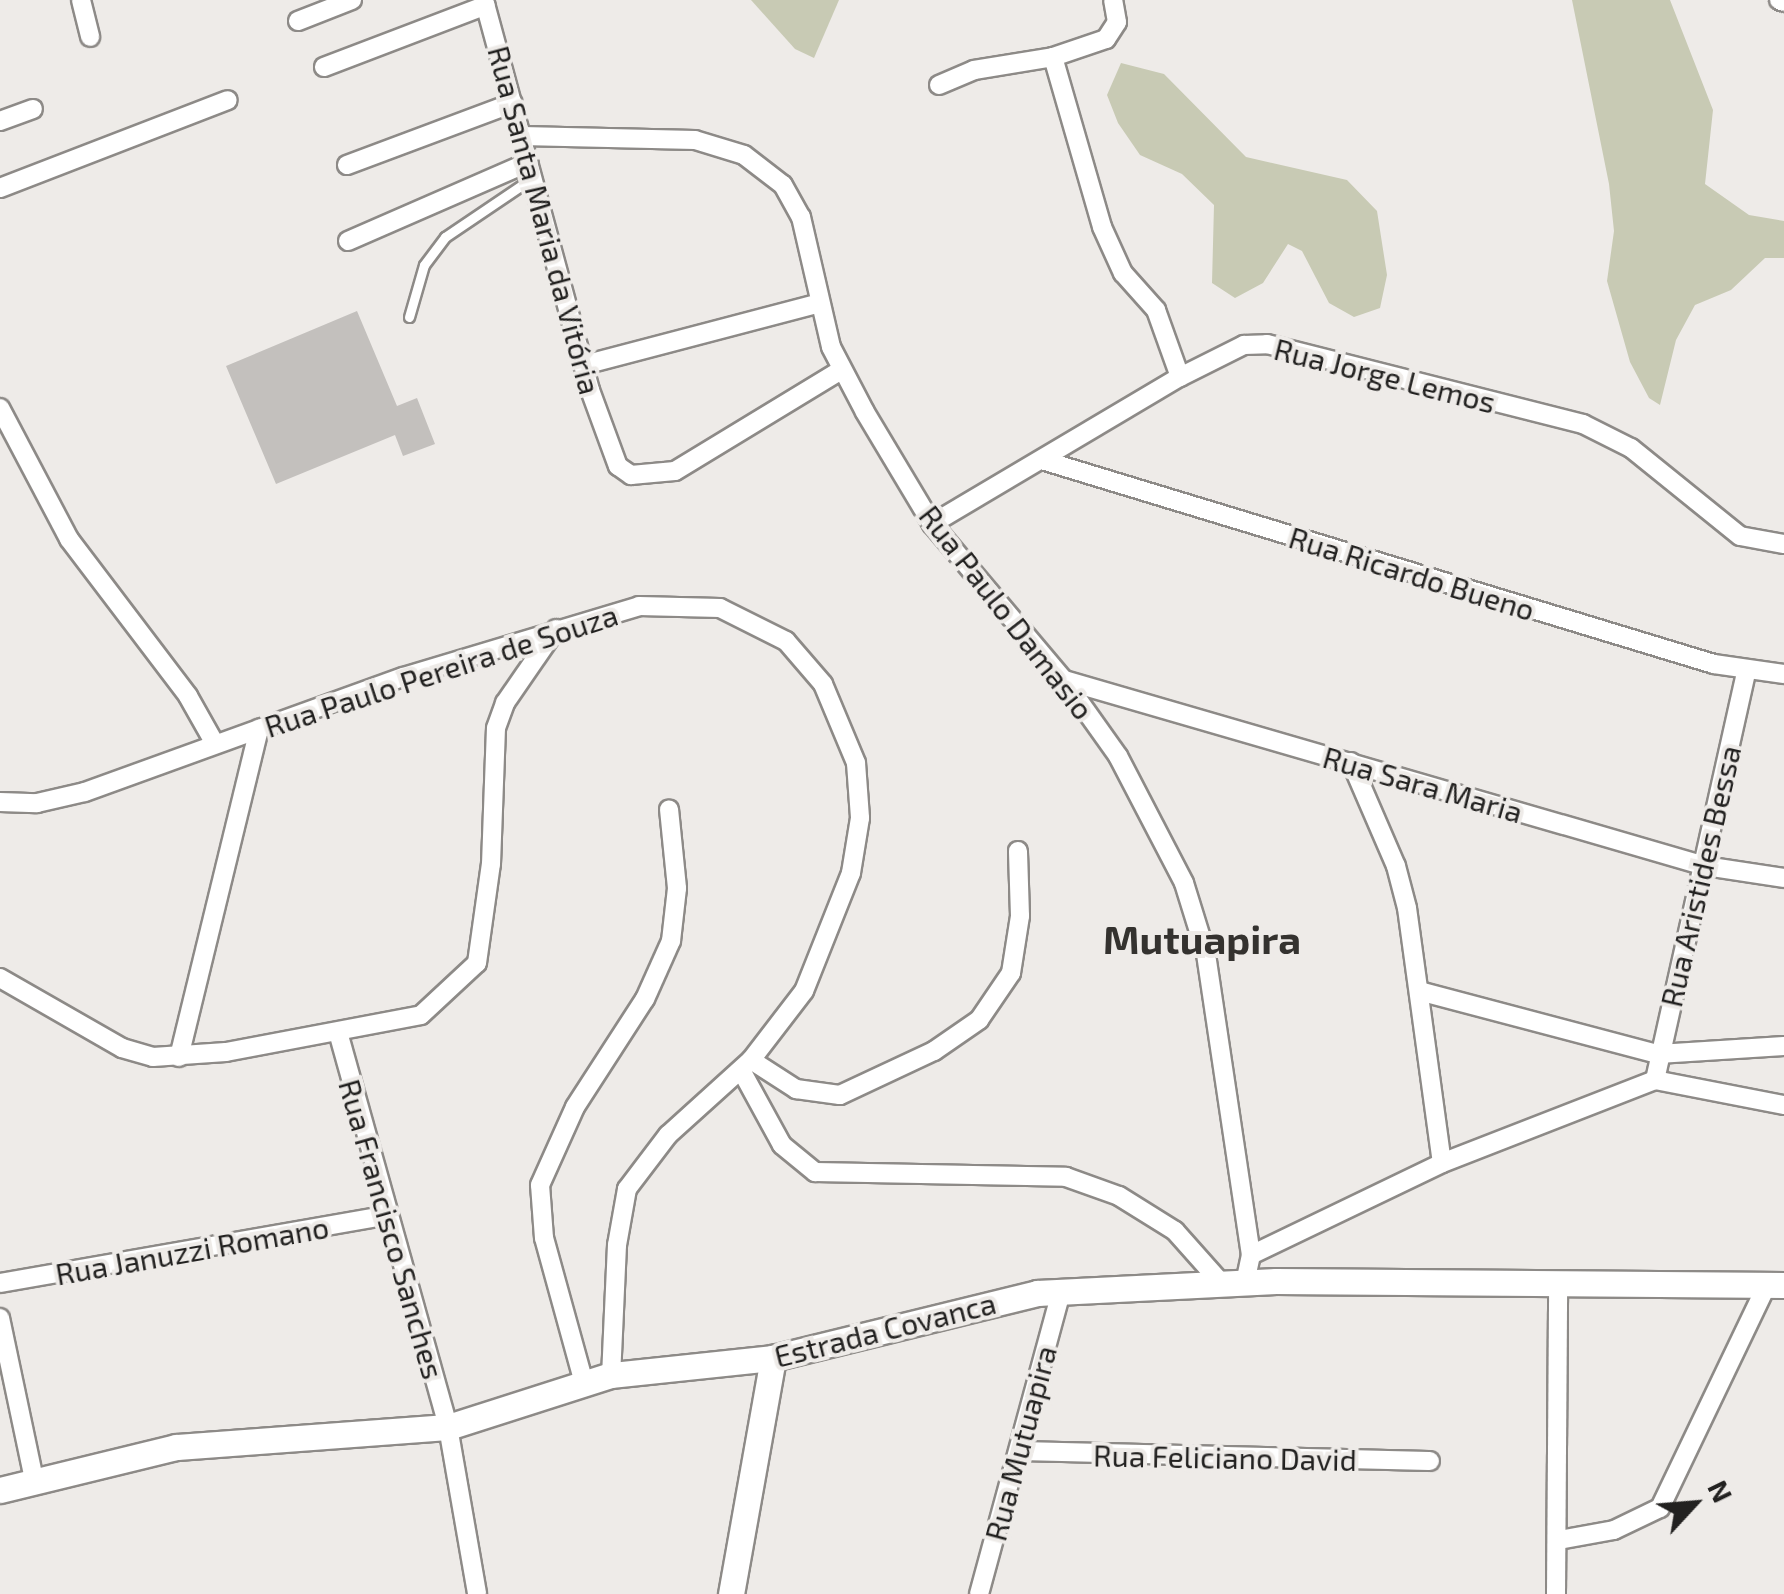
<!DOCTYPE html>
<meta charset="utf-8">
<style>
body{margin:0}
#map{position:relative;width:1784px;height:1594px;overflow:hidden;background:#eeebe8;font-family:"Exo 2",sans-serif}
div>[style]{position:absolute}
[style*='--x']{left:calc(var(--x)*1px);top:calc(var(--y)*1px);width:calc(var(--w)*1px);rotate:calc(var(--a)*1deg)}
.green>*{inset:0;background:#c8cab4}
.building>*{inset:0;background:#c3c0bd}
.roads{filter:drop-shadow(2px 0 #8d8a87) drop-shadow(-2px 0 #8d8a87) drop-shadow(0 2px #8d8a87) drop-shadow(0 -2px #8d8a87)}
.lane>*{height:9px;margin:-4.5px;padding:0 4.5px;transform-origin:4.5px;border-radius:4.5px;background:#fff}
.street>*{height:18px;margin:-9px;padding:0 9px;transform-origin:9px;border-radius:9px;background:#fff}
.secondary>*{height:25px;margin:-12.5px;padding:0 12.5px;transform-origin:12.5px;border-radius:12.5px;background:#fff}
span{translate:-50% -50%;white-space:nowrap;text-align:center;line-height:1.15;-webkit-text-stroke:8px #eeebe8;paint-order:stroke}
.street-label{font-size:30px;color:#222120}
.district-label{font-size:40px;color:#34322f;font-weight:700}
.north{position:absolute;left:1644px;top:1454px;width:100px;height:100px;-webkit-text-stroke:8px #eeebe8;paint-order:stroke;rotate:64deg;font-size:28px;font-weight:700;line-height:40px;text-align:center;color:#222120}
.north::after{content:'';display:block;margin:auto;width:35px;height:45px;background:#222120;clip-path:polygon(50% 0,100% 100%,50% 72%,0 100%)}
</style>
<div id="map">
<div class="green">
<i style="clip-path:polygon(751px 0,839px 0,814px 58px,795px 49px)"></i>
<i style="clip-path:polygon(1572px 0,1670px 0,1713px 110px,1705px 184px,1749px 215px,1784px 221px,1784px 258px,1765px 258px,1731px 290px,1695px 305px,1676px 340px,1660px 405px,1649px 398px,1630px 362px,1607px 281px,1614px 231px,1609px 184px)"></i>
<i style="clip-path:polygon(1121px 63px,1164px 74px,1246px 157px,1347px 180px,1377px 211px,1387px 275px,1380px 308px,1354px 317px,1329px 303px,1302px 251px,1288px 244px,1263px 283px,1235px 298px,1212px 283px,1214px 205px,1182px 174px,1140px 155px,1118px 123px,1107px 95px)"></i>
</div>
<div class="building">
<i style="clip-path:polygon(357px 311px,397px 406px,417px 398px,435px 444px,403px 456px,395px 435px,276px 484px,226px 366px)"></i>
</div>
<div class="roads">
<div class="lane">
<i style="--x:409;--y:317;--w:54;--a:-73.9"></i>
<i style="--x:424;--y:265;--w:35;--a:-53"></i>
<i style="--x:445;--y:237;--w:104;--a:-34"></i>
</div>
<div class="street">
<i style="--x:81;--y:0;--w:38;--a:76"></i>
<i style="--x:484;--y:0;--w:404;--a:74.8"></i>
<i style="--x:590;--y:390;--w:81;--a:69.8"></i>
<i style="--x:618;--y:466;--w:16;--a:35"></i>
<i style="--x:631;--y:475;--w:44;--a:-5.2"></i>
<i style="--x:675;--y:471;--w:194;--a:-31.3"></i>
<i style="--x:1779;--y:0;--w:5;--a:22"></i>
<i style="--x:298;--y:21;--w:58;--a:-21.3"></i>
<i style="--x:1053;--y:57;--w:177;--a:73.9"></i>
<i style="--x:1102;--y:227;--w:51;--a:65.5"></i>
<i style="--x:1123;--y:273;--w:50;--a:48.3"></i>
<i style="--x:1156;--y:310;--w:71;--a:70.3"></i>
<i style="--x:324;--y:67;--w:173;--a:-20.9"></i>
<i style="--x:939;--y:85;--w:38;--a:-23"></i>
<i style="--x:974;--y:70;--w:80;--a:-9.3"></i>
<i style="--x:1053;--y:57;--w:56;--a:-18.8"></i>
<i style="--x:1106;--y:39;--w:20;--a:-57"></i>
<i style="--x:1117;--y:22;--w:22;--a:-100"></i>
<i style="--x:0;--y:121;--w:35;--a:-20"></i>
<i style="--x:522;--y:136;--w:173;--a:1.3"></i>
<i style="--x:695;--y:140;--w:51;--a:17"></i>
<i style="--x:744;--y:155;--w:49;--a:37.6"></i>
<i style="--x:783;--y:185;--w:37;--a:61"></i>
<i style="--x:801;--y:217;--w:133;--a:77"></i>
<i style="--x:831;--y:347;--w:73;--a:62.4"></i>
<i style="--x:865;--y:412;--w:131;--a:59.1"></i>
<i style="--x:932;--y:524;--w:204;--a:49.8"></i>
<i style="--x:1064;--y:680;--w:93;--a:54.6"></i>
<i style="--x:1118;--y:756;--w:143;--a:62.5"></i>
<i style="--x:1184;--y:883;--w:74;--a:72.8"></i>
<i style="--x:1206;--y:954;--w:304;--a:81.5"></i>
<i style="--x:347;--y:165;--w:177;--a:-20.5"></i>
<i style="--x:0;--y:188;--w:244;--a:-21.1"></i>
<i style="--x:348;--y:241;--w:197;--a:-23.6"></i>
<i style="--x:584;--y:365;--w:244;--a:-14.7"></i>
<i style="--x:0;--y:408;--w:148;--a:62.2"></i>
<i style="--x:69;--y:539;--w:197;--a:52.8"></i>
<i style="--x:188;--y:696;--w:55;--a:60.6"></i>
<i style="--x:1042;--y:460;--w:702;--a:16.89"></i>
<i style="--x:1714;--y:664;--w:71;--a:8.1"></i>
<i style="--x:932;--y:524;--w:288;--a:-30.7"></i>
<i style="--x:1180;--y:377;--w:72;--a:-26.6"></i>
<i style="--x:1244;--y:345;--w:23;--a:-2"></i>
<i style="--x:1267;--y:344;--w:326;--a:14.2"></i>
<i style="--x:1583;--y:424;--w:54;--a:26.6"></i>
<i style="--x:1631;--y:448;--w:140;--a:38.9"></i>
<i style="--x:1740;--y:536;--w:45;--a:10.3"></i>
<i style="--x:1064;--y:680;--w:667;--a:16.18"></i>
<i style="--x:1705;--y:866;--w:80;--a:8.6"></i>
<i style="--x:1351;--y:762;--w:113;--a:66.6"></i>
<i style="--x:1396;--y:866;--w:43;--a:75.3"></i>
<i style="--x:1407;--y:908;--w:257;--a:82.2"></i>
<i style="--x:0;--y:802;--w:37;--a:2"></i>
<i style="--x:37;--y:803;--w:49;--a:-12.9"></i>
<i style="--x:85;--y:792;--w:338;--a:-19.9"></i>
<i style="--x:403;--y:677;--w:246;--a:-16.7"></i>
<i style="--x:639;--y:606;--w:81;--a:1.4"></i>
<i style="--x:720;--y:608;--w:74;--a:26.6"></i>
<i style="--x:786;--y:641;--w:57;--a:49.3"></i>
<i style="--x:823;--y:684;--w:86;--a:67.3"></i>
<i style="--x:856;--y:763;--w:55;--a:85.8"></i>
<i style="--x:860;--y:818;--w:56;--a:99.3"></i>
<i style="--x:851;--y:873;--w:127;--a:111.7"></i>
<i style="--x:804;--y:991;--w:87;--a:127.5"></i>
<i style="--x:751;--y:1060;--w:112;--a:137.9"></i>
<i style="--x:668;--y:1135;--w:68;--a:127.2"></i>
<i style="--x:627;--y:1189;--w:57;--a:100.1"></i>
<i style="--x:617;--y:1245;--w:130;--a:92.6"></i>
<i style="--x:0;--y:978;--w:141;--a:29.8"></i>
<i style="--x:122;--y:1048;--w:32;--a:16"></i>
<i style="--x:153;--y:1057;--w:73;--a:-3.9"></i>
<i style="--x:226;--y:1052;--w:198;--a:-10.7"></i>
<i style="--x:421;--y:1015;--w:76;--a:-42.9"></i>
<i style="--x:477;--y:963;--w:100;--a:-82"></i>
<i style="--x:491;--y:864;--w:136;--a:-87.9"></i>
<i style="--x:496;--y:728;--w:27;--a:-70"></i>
<i style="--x:505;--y:703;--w:90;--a:-55.4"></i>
<i style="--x:1419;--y:991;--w:247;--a:14.8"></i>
<i style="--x:1658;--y:1054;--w:126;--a:-3.6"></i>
<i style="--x:338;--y:1032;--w:410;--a:74.4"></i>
<i style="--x:448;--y:1427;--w:169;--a:80.1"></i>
<i style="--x:179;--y:1057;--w:338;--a:-76.3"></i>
<i style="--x:751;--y:1060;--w:54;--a:32.8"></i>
<i style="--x:796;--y:1089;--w:44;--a:7.8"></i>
<i style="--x:840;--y:1095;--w:104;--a:-25.1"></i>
<i style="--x:934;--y:1051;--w:55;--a:-34.6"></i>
<i style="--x:979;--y:1020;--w:57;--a:-55.8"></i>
<i style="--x:1011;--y:973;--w:58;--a:-81"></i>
<i style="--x:1020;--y:916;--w:65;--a:-91.8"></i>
<i style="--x:741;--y:1070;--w:85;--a:61.3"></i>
<i style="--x:782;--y:1145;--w:43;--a:39.3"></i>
<i style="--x:815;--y:1172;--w:251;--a:1.1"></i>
<i style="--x:1066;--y:1177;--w:56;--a:19.7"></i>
<i style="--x:1119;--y:1196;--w:66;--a:32"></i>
<i style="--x:1175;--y:1231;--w:71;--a:48.4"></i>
<i style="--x:1655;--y:1080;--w:418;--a:-77.4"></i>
<i style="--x:0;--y:1283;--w:391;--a:-9.9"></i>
<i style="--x:1245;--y:1283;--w:29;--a:-78"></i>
<i style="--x:1251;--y:1255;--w:212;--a:-25.7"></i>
<i style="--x:1442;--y:1163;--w:229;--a:-21.3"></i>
<i style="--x:1655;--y:1080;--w:131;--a:11"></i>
<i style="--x:0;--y:1318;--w:165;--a:78.1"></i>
<i style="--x:584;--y:1383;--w:150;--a:-105.4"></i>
<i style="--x:544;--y:1238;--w:53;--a:-94.3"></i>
<i style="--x:540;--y:1185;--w:85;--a:-65.8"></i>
<i style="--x:575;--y:1107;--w:129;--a:-57.1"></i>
<i style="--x:645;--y:999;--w:64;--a:-65.9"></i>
<i style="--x:671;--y:941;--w:53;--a:-83.5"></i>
<i style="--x:677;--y:888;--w:79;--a:-95.8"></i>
<i style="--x:1020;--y:1451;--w:410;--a:1.4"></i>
<i style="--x:1559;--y:1540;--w:56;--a:-10.3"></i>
<i style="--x:1614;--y:1530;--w:51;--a:-25.6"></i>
<i style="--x:1660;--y:1508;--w:247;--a:-64.4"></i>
<i style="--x:979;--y:1594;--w:313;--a:-74.8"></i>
<i style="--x:1556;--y:1594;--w:310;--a:-89.6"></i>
</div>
<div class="secondary">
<i style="--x:0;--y:1490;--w:181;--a:-13.7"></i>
<i style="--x:176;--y:1447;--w:273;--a:-4.2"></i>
<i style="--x:448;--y:1427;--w:171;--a:-17.7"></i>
<i style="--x:611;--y:1375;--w:163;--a:-6"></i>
<i style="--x:773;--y:1358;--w:272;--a:-13.8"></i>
<i style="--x:1037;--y:1293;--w:239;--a:-2.9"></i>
<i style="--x:1276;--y:1281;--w:508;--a:0.45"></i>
<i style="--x:731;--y:1594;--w:240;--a:-79.9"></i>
</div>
</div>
<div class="street-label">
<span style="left:545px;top:220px;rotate:75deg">Rua Santa Maria da Vitória</span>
<span style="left:1385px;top:375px;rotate:14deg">Rua Jorge Lemos</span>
<span style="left:1412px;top:573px;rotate:17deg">Rua Ricardo Bueno</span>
<span style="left:1007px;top:612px;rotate:52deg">Rua Paulo Damasio</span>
<span style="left:441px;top:670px;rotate:-18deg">Rua Paulo Pereira de Souza</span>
<span style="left:1423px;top:784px;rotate:16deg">Rua Sara Maria</span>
<span style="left:1700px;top:876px;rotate:-77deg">Rua Aristides Bessa</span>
<span style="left:392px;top:1229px;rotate:74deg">Rua Francisco Sanches</span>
<span style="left:192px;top:1250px;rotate:-10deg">Rua Januzzi Romano</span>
<span style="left:885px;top:1329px;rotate:-14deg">Estrada Covanca</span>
<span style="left:1020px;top:1443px;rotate:-75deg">Rua Mutuapira</span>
<span style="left:1225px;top:1457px;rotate:1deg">Rua Feliciano David</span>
</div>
<div class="district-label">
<span style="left:1202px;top:938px">Mutuapira</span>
</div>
<div class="north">N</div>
</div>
